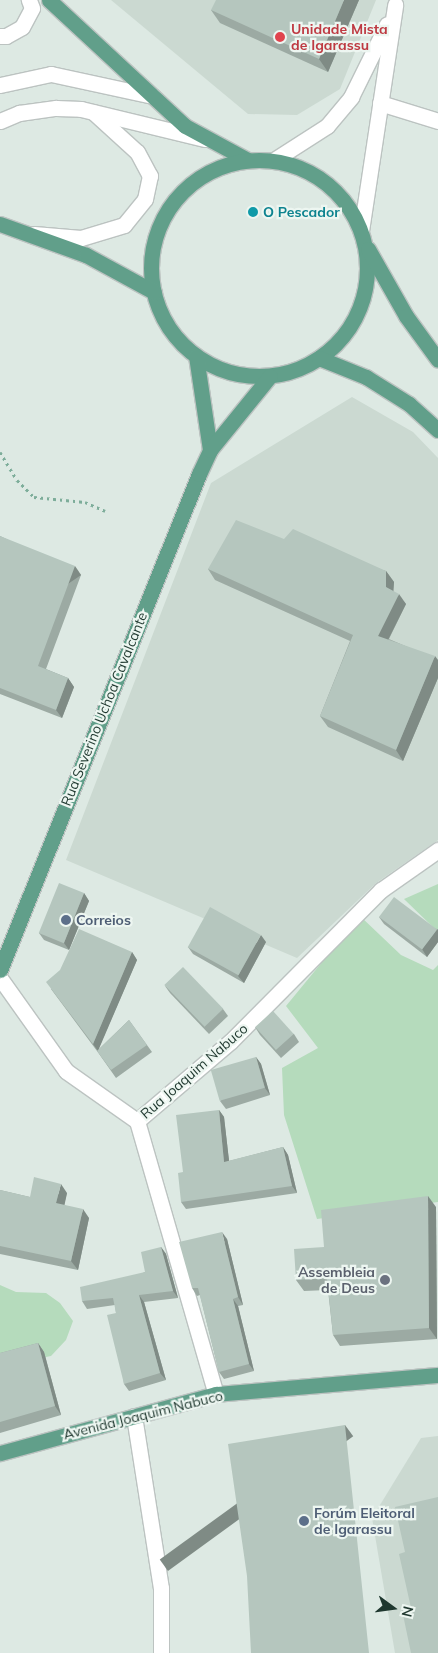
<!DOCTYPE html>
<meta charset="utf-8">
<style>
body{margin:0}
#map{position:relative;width:438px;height:1653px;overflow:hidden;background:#dde9e3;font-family:Mulish,sans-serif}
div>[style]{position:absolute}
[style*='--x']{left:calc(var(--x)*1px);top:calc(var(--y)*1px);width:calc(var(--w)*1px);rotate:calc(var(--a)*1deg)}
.built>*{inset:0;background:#cbd9d1}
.green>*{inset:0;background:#b5dbbc}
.path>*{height:3px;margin-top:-1.5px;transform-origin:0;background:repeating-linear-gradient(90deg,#7dad9a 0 2.5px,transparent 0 6.5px)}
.roads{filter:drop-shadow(1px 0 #bcc3c1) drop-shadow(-1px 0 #bcc3c1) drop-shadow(0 1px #bcc3c1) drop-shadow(0 -1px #bcc3c1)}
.minor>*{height:15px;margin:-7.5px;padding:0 7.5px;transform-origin:7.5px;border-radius:7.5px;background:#fff}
.major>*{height:15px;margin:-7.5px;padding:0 7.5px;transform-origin:7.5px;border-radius:7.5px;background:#619f8a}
.major>.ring{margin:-7.5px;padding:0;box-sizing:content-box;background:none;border:15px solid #619f8a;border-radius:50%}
.wall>*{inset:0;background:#9caaa3}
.shaded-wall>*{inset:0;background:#7f8b85;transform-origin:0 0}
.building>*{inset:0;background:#b5c6be;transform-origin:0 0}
.dots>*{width:14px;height:14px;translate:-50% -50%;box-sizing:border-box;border:2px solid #edf6f1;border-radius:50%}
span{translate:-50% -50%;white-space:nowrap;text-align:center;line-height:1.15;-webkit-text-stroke:4.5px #edf6f1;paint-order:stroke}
.health-label{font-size:14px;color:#be3a42;font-weight:700}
.left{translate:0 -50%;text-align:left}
.culture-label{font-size:14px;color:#0d838f;font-weight:700}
.street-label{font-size:14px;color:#1f382f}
.service-label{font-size:14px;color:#4e5e75;font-weight:700}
.worship-label{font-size:14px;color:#5b616d;font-weight:700}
.right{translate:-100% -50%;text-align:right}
.north{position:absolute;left:368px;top:1583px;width:50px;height:50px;-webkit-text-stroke:4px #edf6f1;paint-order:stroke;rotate:104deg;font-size:14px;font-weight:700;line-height:20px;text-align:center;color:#1f382f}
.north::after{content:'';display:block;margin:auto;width:18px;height:22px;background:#1f382f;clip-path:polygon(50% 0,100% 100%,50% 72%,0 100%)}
</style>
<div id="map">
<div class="built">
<i style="clip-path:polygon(111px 0,376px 0,340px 89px,297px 115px,248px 114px)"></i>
<i style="clip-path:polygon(352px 397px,413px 432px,438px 458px,438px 840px,376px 883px,297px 958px,66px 860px,211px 483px)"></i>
<i style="clip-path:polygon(438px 1436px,438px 1653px,395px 1653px,372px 1518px,421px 1438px)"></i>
</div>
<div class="green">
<i style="clip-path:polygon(438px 884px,438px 932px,404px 899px)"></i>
<i style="clip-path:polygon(360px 916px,401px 955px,433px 970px,438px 965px,438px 1202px,317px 1219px,284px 1115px,282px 1068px,318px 1048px,286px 1006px)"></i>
<i style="clip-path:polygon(0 1285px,16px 1292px,46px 1293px,60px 1303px,73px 1321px,66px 1340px,51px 1356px,0 1366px)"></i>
</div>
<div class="path">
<i style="--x:0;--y:452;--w:33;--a:59"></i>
<i style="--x:17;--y:480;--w:24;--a:45"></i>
<i style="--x:34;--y:497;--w:51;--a:5.6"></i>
<i style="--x:85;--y:502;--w:22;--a:24"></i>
</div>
<div class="roads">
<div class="minor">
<i style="--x:0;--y:36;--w:6;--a:0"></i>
<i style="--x:6;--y:36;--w:18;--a:-29"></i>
<i style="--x:22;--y:27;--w:21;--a:-62"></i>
<i style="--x:32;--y:8;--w:9;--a:-111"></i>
<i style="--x:0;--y:85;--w:52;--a:-12.2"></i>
<i style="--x:51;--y:74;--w:104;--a:12.2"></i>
<i style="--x:380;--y:103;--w:61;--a:17.2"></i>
<i style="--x:0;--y:121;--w:21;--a:-23"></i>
<i style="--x:19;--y:113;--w:37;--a:-8"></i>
<i style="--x:56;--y:108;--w:25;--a:2"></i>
<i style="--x:81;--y:109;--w:128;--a:13.6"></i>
<i style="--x:274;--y:160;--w:63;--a:-32.7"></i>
<i style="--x:327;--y:126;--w:38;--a:-50"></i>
<i style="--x:351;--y:97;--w:81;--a:-63.7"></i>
<i style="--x:361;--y:231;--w:229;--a:-81.4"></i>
<i style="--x:34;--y:234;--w:47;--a:4.9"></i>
<i style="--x:81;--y:238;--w:45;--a:-16.8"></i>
<i style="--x:124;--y:225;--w:33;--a:-51"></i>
<i style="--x:145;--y:199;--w:24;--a:-78"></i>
<i style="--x:150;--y:176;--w:27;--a:-118"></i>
<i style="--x:137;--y:152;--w:59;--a:-137.7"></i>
<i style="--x:0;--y:978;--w:114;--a:54.6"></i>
<i style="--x:66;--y:1071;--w:87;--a:35.2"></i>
<i style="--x:137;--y:1121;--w:123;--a:-40.4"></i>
<i style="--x:231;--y:1041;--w:213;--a:-45.2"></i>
<i style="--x:381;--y:890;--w:70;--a:-35.1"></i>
<i style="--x:137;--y:1121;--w:284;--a:73.9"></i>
<i style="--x:134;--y:1416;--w:174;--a:81.1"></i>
<i style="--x:161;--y:1588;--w:65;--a:90"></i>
</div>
<div class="major">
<i style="--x:49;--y:0;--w:185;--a:42.8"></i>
<i style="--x:185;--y:126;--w:72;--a:28.4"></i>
<i class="ring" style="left:151px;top:160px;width:201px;height:201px"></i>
<i style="--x:0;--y:224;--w:91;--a:19.8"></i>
<i style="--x:86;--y:255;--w:77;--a:28.6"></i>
<i style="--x:368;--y:249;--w:77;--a:60.4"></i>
<i style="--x:406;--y:316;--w:54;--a:54"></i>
<i style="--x:196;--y:356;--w:95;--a:81.5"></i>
<i style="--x:319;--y:358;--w:51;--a:22"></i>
<i style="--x:366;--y:377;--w:51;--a:32.1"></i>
<i style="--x:409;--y:404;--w:39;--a:42"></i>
<i style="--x:0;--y:970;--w:534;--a:-68.14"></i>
<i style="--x:199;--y:474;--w:26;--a:-65"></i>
<i style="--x:210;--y:450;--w:95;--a:-51"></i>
<i style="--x:0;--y:1453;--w:224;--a:-15.3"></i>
<i style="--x:216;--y:1394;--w:223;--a:-4.9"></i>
</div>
</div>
<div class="wall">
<i style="clip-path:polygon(359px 0,328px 72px,220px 23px,211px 10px)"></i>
<i style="clip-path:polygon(0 536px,81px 575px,46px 669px,68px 678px,74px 687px,62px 718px,0 694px)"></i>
<i style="clip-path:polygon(284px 539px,386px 571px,394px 582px,393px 591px,406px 604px,389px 639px,438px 660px,438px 678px,403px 761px,328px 727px,320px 716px,350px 641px,215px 580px,208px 569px)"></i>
<i style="clip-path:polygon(84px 893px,89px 901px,69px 950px,44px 940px,39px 933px)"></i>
<i style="clip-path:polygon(379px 917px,437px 929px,438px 930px,438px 942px,427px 957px,384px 924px)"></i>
<i style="clip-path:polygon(266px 942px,244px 983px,193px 954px,188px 947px)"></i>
<i style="clip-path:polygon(132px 952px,137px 960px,98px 1050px,129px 1020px,152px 1052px,116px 1078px,97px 1051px,51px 989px)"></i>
<i style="clip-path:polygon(165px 986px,223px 1009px,228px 1016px,209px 1034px,170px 993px)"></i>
<i style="clip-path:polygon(255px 1027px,294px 1034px,299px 1042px,281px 1058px,260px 1035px)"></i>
<i style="clip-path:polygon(256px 1057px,261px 1064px,270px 1095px,226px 1109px,220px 1101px)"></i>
<i style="clip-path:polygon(219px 1110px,224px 1117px,229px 1161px,283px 1147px,288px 1155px,297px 1193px,186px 1209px,181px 1202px,183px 1172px)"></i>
<i style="clip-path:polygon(0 1190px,30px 1197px,67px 1193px,64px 1205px,89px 1218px,78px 1270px,0 1254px)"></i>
<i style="clip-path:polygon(436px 1207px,437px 1339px,340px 1346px,333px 1335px,328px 1290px,304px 1291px,296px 1280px,324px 1247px)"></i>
<i style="clip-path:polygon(227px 1239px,243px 1305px,238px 1306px,254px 1371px,224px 1379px,219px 1372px,200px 1295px,197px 1296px,192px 1288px)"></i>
<i style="clip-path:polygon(161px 1247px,166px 1254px,178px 1298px,144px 1302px,166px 1380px,129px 1391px,124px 1384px,116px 1313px,115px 1305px,87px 1309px,82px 1301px,145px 1272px)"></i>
<i style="clip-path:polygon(38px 1343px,44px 1352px,61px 1415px,0 1433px,0 1353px)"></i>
</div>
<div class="shaded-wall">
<i style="clip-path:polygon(344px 0,359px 0,328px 72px,319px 59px)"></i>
<i style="left:75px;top:566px;width:11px;height:107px;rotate:56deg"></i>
<i style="clip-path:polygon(386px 571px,394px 582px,393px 598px,386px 587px)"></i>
<i style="clip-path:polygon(399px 594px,406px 604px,385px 646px,378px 636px)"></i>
<i style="clip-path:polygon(435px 656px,438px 660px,438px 678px,403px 761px,396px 750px)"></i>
<i style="clip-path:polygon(68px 678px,74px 687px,62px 718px,56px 710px)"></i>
<i style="clip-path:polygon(84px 893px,89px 901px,69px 950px,64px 943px)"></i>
<i style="clip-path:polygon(437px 929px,438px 930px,438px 942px,427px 957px,422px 949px)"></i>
<i style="clip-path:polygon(261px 935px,266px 942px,244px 983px,238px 976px)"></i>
<i style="clip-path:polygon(132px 952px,137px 960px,98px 1051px,93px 1044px)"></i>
<i style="clip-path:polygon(256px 1057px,261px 1064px,270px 1095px,265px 1088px)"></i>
<i style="clip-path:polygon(219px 1110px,224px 1117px,230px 1169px,224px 1162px)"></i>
<i style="clip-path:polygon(283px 1147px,288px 1155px,297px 1193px,292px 1186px)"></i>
<i style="clip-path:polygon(61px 1184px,67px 1193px,63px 1212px,56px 1203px)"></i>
<i style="clip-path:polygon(428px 1196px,436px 1207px,437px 1339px,429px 1328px)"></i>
<i style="clip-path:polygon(83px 1209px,89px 1218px,78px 1270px,71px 1261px)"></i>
<i style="clip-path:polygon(222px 1232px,227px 1239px,243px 1305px,238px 1297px)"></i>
<i style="clip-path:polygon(161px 1247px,166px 1254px,178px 1298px,173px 1291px)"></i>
<i style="clip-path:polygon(139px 1295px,144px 1302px,166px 1380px,160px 1373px)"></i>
<i style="clip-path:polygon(233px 1299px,238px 1306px,254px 1371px,249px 1364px)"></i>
<i style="clip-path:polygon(38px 1343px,44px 1352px,61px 1415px,55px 1406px)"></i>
<i style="left:345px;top:1425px;width:14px;height:229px;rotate:54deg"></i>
</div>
<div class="building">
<i style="clip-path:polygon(216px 0,344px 0,319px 59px,211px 10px)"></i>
<i style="clip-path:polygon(236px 520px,284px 539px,293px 529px,386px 571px,386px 587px,399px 594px,378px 636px,435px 656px,396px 750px,320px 716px,353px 635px,208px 569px)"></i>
<i style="clip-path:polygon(0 536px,75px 566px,38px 666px,68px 678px,56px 710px,0 688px)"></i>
<i style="left:59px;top:883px;width:27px;height:54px;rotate:22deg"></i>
<i style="left:394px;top:897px;width:54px;height:25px;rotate:37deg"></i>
<i style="left:210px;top:907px;width:58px;height:46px;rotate:29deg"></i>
<i style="clip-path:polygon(79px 929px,132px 952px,93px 1044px,46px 982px,60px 970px)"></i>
<i style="left:183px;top:967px;width:58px;height:26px;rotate:46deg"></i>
<i style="left:273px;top:1011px;width:31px;height:24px;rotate:48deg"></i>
<i style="clip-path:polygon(129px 1020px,147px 1045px,111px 1070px,97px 1051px)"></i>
<i style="left:256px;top:1057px;width:32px;height:47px;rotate:74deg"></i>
<i style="clip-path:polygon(219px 1110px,224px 1162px,283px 1147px,292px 1186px,181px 1202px,178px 1173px,183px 1172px,176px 1115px)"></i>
<i style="clip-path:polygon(34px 1177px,61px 1184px,56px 1203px,83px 1209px,71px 1261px,0 1246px,0 1190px,30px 1197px)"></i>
<i style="clip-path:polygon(428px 1196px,429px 1328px,333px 1335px,327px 1278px,296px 1280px,294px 1249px,324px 1247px,321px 1210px)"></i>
<i style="clip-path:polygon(222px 1232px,238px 1297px,233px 1299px,249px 1364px,219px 1372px,198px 1288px,192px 1288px,179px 1242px)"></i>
<i style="clip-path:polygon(161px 1247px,173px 1291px,139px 1295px,160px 1373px,124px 1384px,107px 1315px,116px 1313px,113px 1298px,82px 1301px,80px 1287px,145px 1272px,141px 1252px)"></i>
<i style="clip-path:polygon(38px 1343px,55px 1406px,0 1422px,0 1353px)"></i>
<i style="clip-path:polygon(345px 1425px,369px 1653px,251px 1653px,247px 1576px,228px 1444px)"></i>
<i style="clip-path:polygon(438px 1497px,438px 1653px,411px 1653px,402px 1610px,411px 1608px,399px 1554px,405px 1552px,395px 1507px)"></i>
</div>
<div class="dots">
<i style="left:280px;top:37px;background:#e0444e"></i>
<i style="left:253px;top:212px;background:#0f9aa8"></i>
<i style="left:66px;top:920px;background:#5c6f8a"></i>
<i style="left:385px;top:1280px;background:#6b7280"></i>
<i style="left:304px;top:1521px;background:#5c6f8a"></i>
</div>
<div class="health-label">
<span class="left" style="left:291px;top:37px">Unidade Mista<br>de Igarassu</span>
</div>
<div class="culture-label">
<span class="left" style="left:263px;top:212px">O Pescador</span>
</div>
<div class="street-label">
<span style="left:104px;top:709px;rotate:-68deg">Rua Severino Uchoa Cavalcante</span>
<span style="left:194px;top:1071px;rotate:-41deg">Rua Joaquim Nabuco</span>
<span style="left:143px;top:1415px;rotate:-14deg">Avenida Joaquim Nabuco</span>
</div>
<div class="service-label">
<span class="left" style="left:76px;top:920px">Correios</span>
<span class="left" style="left:314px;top:1521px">Forúm Eleitoral<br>de Igarassu</span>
</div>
<div class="worship-label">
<span class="right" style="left:375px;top:1280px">Assembleia<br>de Deus</span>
</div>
<div class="north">N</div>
</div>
